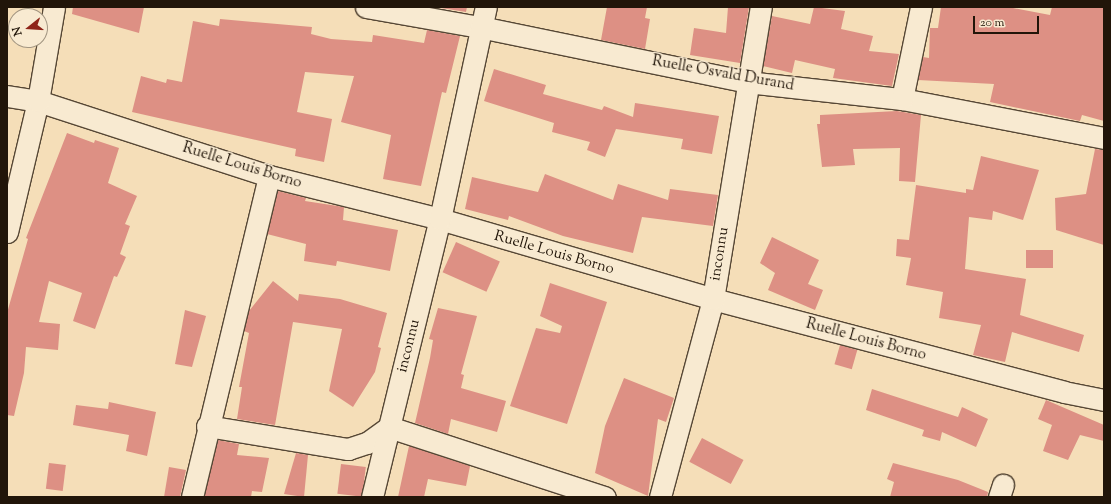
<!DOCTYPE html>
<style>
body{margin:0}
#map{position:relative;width:1111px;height:504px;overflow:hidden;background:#f5deb8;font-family:"Sorts Mill Goudy",serif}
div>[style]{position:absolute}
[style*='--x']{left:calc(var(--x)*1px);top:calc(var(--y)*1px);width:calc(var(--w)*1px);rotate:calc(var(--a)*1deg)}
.building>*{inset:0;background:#dd9084;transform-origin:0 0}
.roads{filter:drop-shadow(1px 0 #564735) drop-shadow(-1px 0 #564735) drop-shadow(0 1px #564735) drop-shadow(0 -1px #564735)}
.minor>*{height:21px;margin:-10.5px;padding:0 10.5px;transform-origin:10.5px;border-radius:10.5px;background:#f8ead1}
span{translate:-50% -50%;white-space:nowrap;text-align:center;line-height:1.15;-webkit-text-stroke:3px #f8ead1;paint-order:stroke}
.street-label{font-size:15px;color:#211509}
.frame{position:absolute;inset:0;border:8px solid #211509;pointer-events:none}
.north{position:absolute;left:8px;top:8px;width:40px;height:40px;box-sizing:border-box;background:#f8ead1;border:1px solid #a29581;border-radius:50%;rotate:253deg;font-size:11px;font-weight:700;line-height:16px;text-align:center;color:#211509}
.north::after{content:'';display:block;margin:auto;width:14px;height:18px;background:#8f2418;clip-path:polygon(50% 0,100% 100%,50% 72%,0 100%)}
.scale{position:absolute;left:973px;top:16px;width:66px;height:18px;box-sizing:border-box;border:2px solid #211509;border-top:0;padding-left:5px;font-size:12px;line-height:14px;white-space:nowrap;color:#211509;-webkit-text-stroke:3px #f8ead1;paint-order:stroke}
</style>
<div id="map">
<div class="building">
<i style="clip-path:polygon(73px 7px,144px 7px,139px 33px,72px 14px)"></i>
<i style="clip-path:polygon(435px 7px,467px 7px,466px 12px)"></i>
<i style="clip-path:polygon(607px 7px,647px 7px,645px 18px,650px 19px,645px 49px,601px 40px)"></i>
<i style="clip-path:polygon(728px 7px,749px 7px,740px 63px,690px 55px,694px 28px,726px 33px)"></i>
<i style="clip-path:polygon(814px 7px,845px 11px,841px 29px,873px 36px,869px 51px,899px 54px,892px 86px,833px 78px,835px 69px,795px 60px,792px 73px,763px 66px,772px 16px,810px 24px)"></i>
<i style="clip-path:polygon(941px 7px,1008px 7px,1050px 15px,1052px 7px,1104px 7px,1104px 121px,1082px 115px,1080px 121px,990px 102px,994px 84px,918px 80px,923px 57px,929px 58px,930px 28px,938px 28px)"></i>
<i style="clip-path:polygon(220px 19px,312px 27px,311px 34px,331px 39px,372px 42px,373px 35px,424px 43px,427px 30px,460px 36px,446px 93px,442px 92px,421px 186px,383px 179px,391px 135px,341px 122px,354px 76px,305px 72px,297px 112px,332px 119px,324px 162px,295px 156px,296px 149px,132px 112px,141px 76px,166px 83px,167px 79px,182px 82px,193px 21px,219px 26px)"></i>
<i style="clip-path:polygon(494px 69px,546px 85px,543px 94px,602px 110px,604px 106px,633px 117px,635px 103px,719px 116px,712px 154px,681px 149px,683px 139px,616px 129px,605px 157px,587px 150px,590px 142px,552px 132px,554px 123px,484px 101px)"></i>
<i style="clip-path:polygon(897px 111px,921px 115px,915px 182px,899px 181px,900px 148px,853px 149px,855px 165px,822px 167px,817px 124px,820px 124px,820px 115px)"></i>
<i style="clip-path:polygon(67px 133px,94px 143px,95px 140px,119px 148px,108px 183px,137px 196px,125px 224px,130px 226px,120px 254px,126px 257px,117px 277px,114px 276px,95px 329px,73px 321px,82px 293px,49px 281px,39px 322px,60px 324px,58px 350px,26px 347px,24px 373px,14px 416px,7px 415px,7px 313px,28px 239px,26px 238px)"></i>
<i style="clip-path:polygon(1095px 149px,1104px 150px,1104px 245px,1056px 230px,1055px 198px,1086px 194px)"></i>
<i style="clip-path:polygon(981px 156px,1039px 170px,1023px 220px,993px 211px,992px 220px,969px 217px,965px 269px,1026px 279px,1020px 315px,1084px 335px,1079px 352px,1012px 332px,1005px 362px,973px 355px,981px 325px,939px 318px,943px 292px,906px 285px,911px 258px,896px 256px,897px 239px,909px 240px,916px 185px,966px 193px,966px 189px,973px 190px)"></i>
<i style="clip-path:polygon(545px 174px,613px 200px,618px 184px,668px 200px,670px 189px,718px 195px,713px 226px,642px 217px,633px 253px,563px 236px,509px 216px,508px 220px,465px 209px,472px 177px,538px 192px)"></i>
<i style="clip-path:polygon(278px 191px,306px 198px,305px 201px,344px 207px,343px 220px,398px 230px,390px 271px,337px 261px,336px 266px,304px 261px,306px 244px,267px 234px)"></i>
<i style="clip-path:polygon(772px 237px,819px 260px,808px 284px,823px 290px,815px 310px,768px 290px,775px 273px,760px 263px)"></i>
<i style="left:456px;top:242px;width:48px;height:33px;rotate:24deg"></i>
<i style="left:1026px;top:250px;width:27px;height:18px"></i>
<i style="clip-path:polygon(273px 281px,298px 301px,299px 294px,340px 299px,387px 313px,378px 347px,381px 348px,375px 372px,353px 407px,329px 391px,342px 329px,293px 322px,275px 425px,237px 419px,242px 387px,239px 387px,249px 333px,244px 331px,249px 311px)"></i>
<i style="clip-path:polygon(550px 283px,607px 302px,567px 424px,510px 406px,536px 328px,560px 333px,562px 326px,540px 316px)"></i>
<i style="clip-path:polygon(438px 308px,477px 316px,461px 374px,464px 375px,461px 388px,506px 401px,497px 432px,451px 419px,448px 434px,415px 423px,430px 358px,433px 340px,429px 339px)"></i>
<i style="clip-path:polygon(185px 310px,206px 316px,192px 367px,175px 364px)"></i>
<i style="left:840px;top:345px;width:18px;height:20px;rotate:16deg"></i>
<i style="clip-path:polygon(624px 378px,674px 398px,666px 422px,658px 419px,648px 496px,595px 473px,605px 426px)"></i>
<i style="clip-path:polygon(872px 389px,958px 417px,962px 407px,988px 419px,976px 447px,942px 432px,940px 441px,922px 436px,924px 430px,866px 410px)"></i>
<i style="clip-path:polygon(1046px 400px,1104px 425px,1104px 441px,1080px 435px,1068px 460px,1043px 451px,1052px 425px,1038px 419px)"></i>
<i style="clip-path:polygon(109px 402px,156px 412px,147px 456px,126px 451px,129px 435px,73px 425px,76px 405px,108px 409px)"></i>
<i style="left:702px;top:438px;width:47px;height:27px;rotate:28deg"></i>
<i style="clip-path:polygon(218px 440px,239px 444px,237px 455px,269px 458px,262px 492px,252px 491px,251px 497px,204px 497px)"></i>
<i style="clip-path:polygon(409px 446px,470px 466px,466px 486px,428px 479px,424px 497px,398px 497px)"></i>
<i style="clip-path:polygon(296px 453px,308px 455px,304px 497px,284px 494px)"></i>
<i style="left:49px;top:463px;width:17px;height:26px;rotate:7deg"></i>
<i style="clip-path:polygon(893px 463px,958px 480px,988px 492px,987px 497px,890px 497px,894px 482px,887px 479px)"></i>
<i style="left:341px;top:464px;width:25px;height:30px;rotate:7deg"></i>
<i style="clip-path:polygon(169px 467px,186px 470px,180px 497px,164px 497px)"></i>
</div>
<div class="roads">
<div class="minor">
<i style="--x:366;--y:7;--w:116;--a:10"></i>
<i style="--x:480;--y:27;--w:273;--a:11.6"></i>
<i style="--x:747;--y:82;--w:156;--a:6.3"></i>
<i style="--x:902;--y:99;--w:206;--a:10.9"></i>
<i style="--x:7;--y:96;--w:31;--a:9"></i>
<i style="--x:38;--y:101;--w:243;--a:18"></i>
<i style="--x:269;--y:176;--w:176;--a:14.1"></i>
<i style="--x:440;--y:219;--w:284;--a:16.3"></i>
<i style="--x:713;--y:299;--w:363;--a:14.8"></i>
<i style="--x:1064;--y:392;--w:41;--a:11.3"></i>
<i style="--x:902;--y:99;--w:94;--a:-78.3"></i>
<i style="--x:7;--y:232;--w:135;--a:-76.7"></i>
<i style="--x:38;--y:101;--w:95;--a:-80.3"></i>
<i style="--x:207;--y:426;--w:143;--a:9.3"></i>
<i style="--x:348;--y:449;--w:20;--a:-18"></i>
<i style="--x:367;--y:443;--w:27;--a:-36"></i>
<i style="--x:389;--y:427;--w:227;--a:18"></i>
<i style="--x:192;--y:497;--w:330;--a:-76.5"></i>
<i style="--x:372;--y:497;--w:286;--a:-76.3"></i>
<i style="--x:440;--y:219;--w:217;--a:-77.8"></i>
<i style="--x:660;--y:497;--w:205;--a:-75"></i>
<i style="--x:713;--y:299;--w:296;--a:-80.7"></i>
<i style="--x:999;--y:497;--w:13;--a:-72"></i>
</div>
</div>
<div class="street-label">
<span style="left:723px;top:74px;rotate:10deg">Ruelle Osvald Durand</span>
<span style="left:242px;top:166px;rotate:17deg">Ruelle Louis Borno</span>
<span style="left:554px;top:253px;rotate:16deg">Ruelle Louis Borno</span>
<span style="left:720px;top:254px;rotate:-81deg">inconnu</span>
<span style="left:866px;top:340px;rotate:15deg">Ruelle Louis Borno</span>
<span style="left:409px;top:346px;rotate:-76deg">inconnu</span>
</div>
<div class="frame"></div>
<div class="north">N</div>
<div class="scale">20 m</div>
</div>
